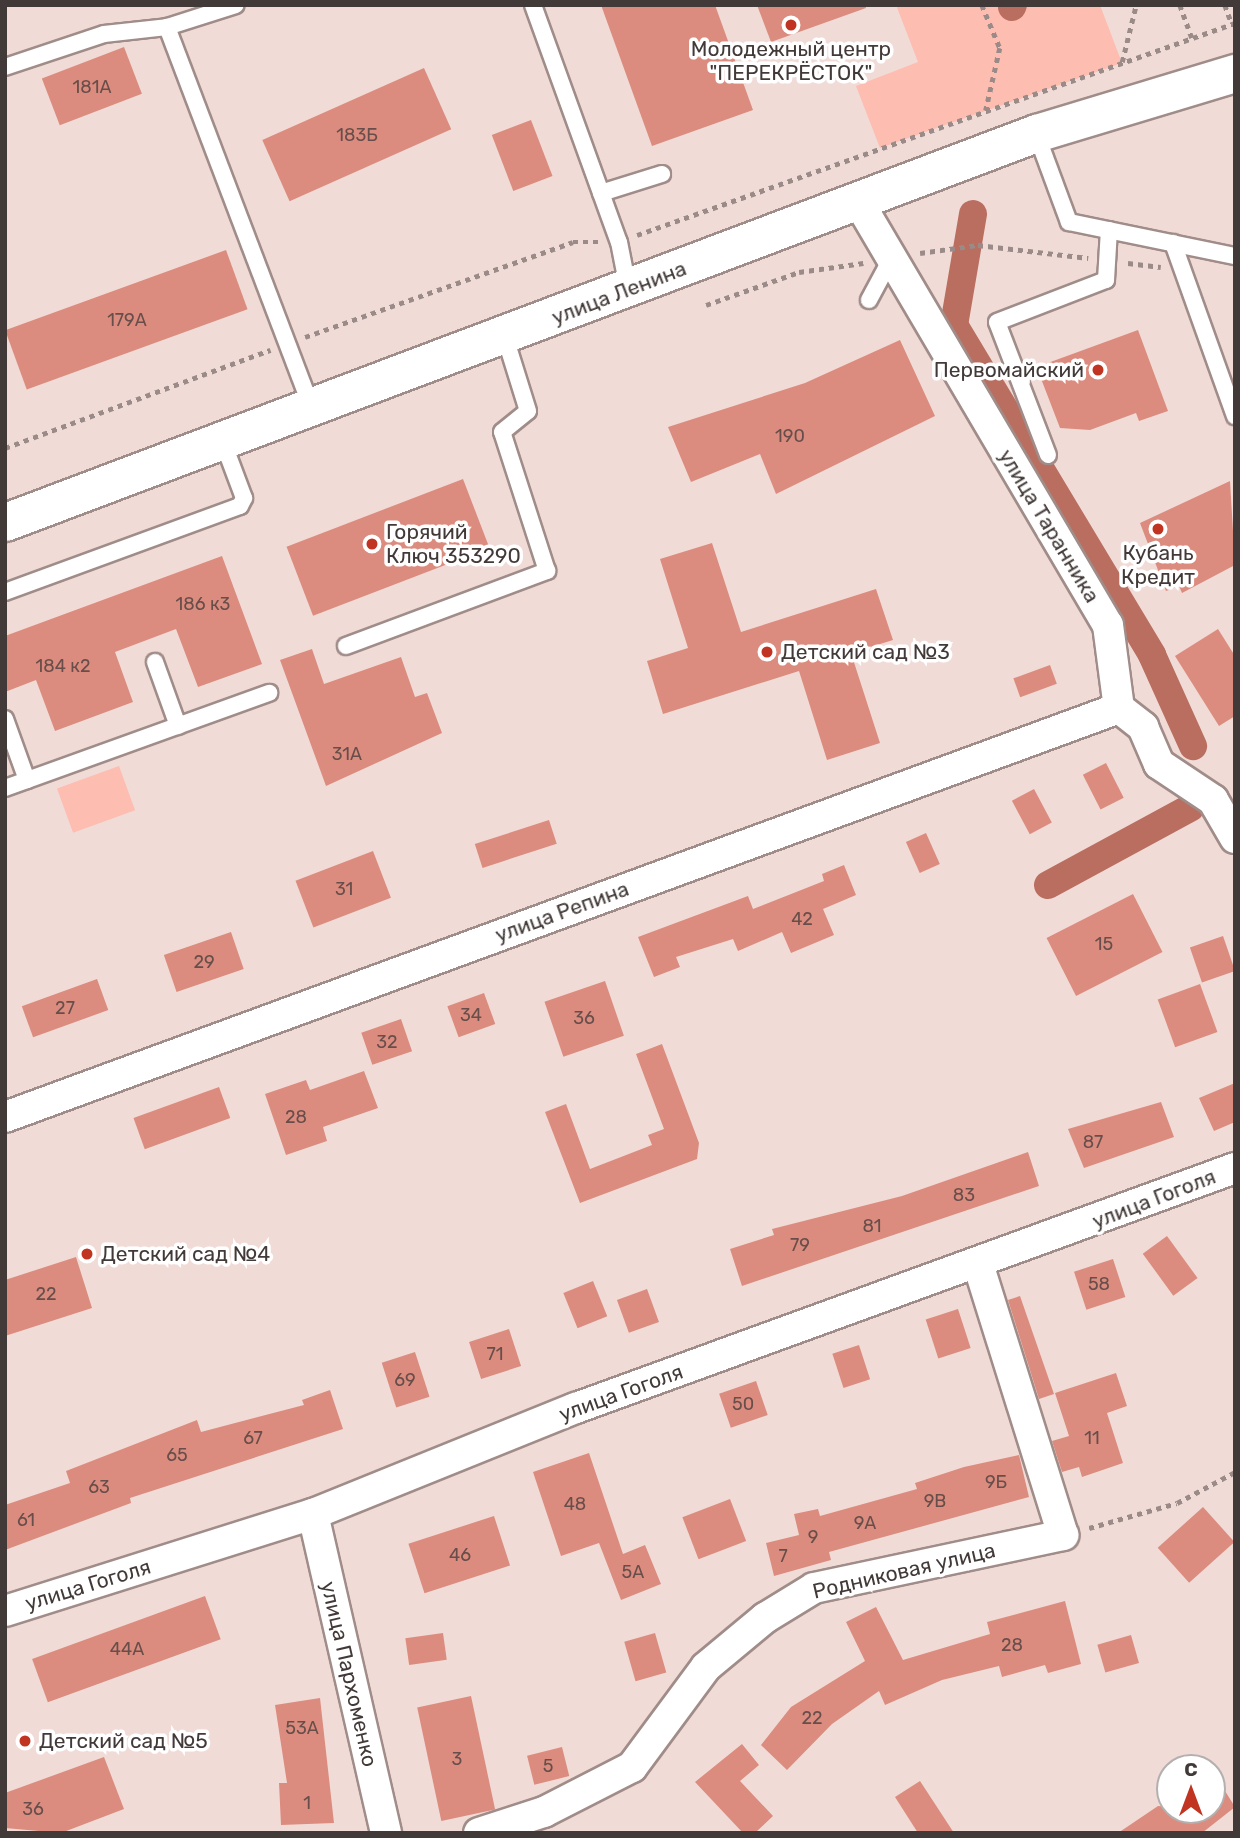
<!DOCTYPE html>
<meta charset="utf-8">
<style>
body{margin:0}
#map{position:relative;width:1240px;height:1838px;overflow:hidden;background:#f1dbd7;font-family:Rubik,sans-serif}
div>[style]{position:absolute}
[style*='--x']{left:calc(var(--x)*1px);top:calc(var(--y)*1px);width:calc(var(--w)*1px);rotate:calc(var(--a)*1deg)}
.green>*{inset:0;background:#fdbdb1;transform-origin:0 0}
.canal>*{height:28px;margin:-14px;padding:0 14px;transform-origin:14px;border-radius:14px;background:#b96e60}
.building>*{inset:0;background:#db8c7e;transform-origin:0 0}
.path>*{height:4.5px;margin-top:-2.25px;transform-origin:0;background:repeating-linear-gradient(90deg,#9a8b88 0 5px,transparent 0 10px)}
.roads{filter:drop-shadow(2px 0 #a08c88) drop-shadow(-2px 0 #a08c88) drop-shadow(0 2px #a08c88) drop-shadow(0 -2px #a08c88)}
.service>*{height:16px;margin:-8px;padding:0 8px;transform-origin:8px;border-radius:8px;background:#fff}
.minor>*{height:30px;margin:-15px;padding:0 15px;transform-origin:15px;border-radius:15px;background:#fff}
.tertiary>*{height:37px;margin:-18.5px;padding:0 18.5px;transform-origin:18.5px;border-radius:18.5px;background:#fff}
.dots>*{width:19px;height:19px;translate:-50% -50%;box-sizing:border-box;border:4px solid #fff;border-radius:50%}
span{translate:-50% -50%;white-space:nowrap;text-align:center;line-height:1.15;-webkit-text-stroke:7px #fff;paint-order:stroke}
.number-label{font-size:18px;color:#684e4a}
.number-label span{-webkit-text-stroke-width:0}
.poi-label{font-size:21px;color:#423a38}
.right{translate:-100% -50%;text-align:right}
.left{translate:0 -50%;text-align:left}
.street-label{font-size:21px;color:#423a38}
.frame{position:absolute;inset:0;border:7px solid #423a38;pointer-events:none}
.north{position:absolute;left:1156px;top:1754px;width:70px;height:70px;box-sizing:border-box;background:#fff;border:2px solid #b3b0af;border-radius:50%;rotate:0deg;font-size:19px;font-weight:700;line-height:28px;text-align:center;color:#423a38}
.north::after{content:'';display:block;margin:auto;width:24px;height:32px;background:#c03421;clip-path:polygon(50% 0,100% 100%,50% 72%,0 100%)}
</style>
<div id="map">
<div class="green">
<i style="clip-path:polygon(896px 5px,1100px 5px,1122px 63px,880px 148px,856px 86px,918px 62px)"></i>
<i style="left:119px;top:766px;width:47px;height:66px;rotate:70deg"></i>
</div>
<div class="canal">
<i style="--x:1012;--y:7;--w:2;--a:-63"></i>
<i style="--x:973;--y:214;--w:113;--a:99.7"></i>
<i style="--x:954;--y:325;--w:385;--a:59"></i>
<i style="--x:1152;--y:655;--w:100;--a:65.7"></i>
<i style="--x:1048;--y:885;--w:162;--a:-28.5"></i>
</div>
<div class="building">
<i style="clip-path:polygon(601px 5px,715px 5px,753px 110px,652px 146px)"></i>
<i style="clip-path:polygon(757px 5px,865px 5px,866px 8px,771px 42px)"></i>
<i style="left:124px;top:47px;width:50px;height:88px;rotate:69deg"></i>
<i style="left:424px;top:68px;width:67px;height:177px;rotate:66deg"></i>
<i style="left:531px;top:120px;width:60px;height:42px;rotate:69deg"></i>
<i style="left:226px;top:250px;width:63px;height:235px;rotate:70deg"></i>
<i style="clip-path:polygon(1138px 330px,1168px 411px,1139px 421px,1136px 413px,1090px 430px,1060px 428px,1040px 376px,1048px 372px,1045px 364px)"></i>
<i style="clip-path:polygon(900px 340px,935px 416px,776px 494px,760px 454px,691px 482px,668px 427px,805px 383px)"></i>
<i style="left:463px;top:479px;width:74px;height:189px;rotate:69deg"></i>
<i style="clip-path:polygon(1230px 481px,1235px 565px,1182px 593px,1179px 586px,1166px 591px,1140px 523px)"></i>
<i style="clip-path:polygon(712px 543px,741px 632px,876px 589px,893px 640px,851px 653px,880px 743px,827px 760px,799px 671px,663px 714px,647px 661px,688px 648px,660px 559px)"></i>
<i style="clip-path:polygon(222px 556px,262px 664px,198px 687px,176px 629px,115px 652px,133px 702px,55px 731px,36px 680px,5px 692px,5px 636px)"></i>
<i style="clip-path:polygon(1218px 629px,1235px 656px,1235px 716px,1219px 726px,1175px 656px)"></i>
<i style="clip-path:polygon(312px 649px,324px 684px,401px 657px,415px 697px,427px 693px,442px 733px,326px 786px,280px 660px)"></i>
<i style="left:1050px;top:665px;width:20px;height:39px;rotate:70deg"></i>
<i style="left:1106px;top:763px;width:39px;height:26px;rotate:63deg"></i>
<i style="left:1034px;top:789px;width:38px;height:25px;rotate:62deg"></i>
<i style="left:549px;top:820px;width:25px;height:78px;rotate:72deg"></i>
<i style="left:926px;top:833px;width:34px;height:22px;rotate:66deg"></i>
<i style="left:373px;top:851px;width:50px;height:83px;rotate:69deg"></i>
<i style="clip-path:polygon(844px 865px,856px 895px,823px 909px,834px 935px,791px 953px,782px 932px,738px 951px,733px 939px,676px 957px,680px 967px,654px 977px,638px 937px,748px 896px,753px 909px,824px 881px,822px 874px)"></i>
<i style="left:1133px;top:894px;width:65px;height:97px;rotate:63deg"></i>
<i style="left:231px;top:932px;width:39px;height:71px;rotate:71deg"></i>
<i style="left:1223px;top:936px;width:37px;height:35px;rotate:71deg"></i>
<i style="left:97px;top:979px;width:33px;height:80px;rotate:70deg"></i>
<i style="left:605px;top:981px;width:58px;height:64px;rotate:71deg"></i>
<i style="left:1200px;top:984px;width:51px;height:45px;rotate:70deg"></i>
<i style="left:484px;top:993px;width:33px;height:39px;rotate:70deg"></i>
<i style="left:401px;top:1019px;width:34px;height:42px;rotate:71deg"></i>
<i style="clip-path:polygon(662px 1044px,699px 1143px,697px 1159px,580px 1203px,545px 1112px,566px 1104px,590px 1169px,652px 1145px,648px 1135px,664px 1129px,636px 1054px)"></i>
<i style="clip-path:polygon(364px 1071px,378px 1108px,323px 1127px,327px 1141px,286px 1155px,265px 1094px,306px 1080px,310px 1090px)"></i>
<i style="clip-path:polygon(1235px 1083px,1235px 1122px,1214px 1131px,1199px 1098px)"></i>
<i style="left:219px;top:1087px;width:33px;height:91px;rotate:70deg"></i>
<i style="clip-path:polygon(1161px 1102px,1174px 1137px,1084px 1168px,1068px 1129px)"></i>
<i style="clip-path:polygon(1028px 1152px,1039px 1186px,742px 1286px,730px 1249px,774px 1235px,772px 1229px,902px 1196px)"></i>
<i style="left:1167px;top:1236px;width:52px;height:30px;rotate:54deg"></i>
<i style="clip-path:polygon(76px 1257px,92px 1308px,5px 1336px,5px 1280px)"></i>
<i style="left:1113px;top:1259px;width:40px;height:41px;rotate:72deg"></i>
<i style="left:593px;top:1281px;width:38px;height:32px;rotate:68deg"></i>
<i style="left:647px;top:1289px;width:35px;height:32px;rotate:70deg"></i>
<i style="clip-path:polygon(1020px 1296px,1054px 1394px,1039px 1399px,1008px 1300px)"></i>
<i style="left:958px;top:1309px;width:41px;height:34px;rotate:72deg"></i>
<i style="left:509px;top:1329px;width:39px;height:42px;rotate:72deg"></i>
<i style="left:859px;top:1345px;width:36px;height:28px;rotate:72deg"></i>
<i style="left:415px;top:1352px;width:47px;height:35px;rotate:72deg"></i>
<i style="clip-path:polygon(1116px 1373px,1127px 1406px,1107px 1413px,1123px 1463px,1082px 1477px,1079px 1467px,1062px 1472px,1052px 1441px,1069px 1436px,1055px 1393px)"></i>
<i style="left:756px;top:1381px;width:36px;height:39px;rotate:71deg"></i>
<i style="clip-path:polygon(330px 1390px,343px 1429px,130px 1498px,131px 1503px,5px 1550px,5px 1505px,70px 1483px,66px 1471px,197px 1420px,201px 1432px,304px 1405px,302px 1400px)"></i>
<i style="clip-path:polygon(589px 1453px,623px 1554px,645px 1545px,661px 1584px,621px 1600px,599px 1543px,561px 1556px,533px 1472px)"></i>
<i style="clip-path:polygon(1019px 1455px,1029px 1497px,829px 1552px,831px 1560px,774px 1576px,766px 1543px,799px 1535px,794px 1514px,818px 1509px,820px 1516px,917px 1489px,915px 1483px,964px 1467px)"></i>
<i style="left:730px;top:1499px;width:45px;height:51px;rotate:69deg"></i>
<i style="left:1203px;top:1507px;width:47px;height:61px;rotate:48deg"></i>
<i style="left:494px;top:1516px;width:52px;height:90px;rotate:72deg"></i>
<i style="left:205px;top:1596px;width:46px;height:184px;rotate:70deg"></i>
<i style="clip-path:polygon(1065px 1601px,1081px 1664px,1048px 1673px,1045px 1665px,1002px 1677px,999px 1666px,942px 1680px,885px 1705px,879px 1691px,832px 1724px,787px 1770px,761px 1745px,791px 1707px,865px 1661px,846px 1622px,876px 1607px,903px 1660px,990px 1634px,987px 1622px)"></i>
<i style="left:443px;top:1633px;width:27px;height:38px;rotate:82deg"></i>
<i style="left:655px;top:1633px;width:41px;height:32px;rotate:74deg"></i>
<i style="left:1131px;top:1635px;width:29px;height:35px;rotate:74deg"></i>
<i style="left:471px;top:1696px;width:116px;height:55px;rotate:78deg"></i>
<i style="clip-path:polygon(320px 1698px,334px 1823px,281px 1825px,279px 1783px,287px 1783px,275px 1705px)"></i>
<i style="clip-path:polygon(742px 1744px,759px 1765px,740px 1781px,773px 1816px,755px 1833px,743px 1833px,695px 1782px)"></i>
<i style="left:562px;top:1747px;width:30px;height:36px;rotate:76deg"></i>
<i style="clip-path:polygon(104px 1757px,124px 1809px,61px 1833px,5px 1828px,5px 1793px)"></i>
<i style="clip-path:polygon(1212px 1770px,1235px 1807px,1202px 1833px,1118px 1833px,1158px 1806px,1212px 1810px)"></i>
<i style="clip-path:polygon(920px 1781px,954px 1833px,918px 1833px,895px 1797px)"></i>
</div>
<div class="path">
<i style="--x:982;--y:5;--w:47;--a:67.3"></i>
<i style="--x:1000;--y:48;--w:64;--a:102.7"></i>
<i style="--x:1180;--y:5;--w:35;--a:70"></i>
<i style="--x:1225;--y:5;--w:20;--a:70"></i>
<i style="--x:1122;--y:62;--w:59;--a:-76.2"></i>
<i style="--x:637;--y:235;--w:634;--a:-19.52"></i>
<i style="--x:920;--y:253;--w:59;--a:-7.9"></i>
<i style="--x:978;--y:245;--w:111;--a:6.7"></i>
<i style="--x:1128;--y:263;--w:33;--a:7"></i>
<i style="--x:706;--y:305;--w:99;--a:-19.5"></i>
<i style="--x:799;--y:272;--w:65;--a:-8"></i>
<i style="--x:305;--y:337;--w:284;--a:-19.5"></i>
<i style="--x:573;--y:242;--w:25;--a:0"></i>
<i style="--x:5;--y:448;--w:283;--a:-20.3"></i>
<i style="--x:1089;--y:1528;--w:91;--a:-15.9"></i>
<i style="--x:1177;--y:1503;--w:66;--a:-28.1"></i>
</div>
<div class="roads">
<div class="service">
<i style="--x:533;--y:5;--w:252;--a:70.1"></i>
<i style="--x:619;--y:242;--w:47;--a:78.9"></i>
<i style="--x:167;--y:27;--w:408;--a:69.2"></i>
<i style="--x:5;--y:67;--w:104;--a:-18.4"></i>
<i style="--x:104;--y:34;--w:63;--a:-6.3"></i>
<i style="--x:167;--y:27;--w:72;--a:-17.7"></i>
<i style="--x:1036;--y:133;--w:95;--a:69.7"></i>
<i style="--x:1069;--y:222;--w:169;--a:11.6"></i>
<i style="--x:601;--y:193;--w:64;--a:-17.3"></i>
<i style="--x:1173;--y:243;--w:184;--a:70.3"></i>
<i style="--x:869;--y:300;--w:47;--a:-61.8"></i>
<i style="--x:1048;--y:455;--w:142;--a:-111"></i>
<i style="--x:997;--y:322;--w:117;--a:-21.1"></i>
<i style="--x:1106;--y:280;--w:50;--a:-86.6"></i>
<i style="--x:5;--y:592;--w:250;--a:-20.1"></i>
<i style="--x:240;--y:506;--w:9;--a:-63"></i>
<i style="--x:244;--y:498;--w:60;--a:-110.6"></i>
<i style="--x:346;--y:646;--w:215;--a:-20.5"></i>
<i style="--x:547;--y:571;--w:146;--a:-107.9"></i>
<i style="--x:502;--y:432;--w:33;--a:-39"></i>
<i style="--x:528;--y:411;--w:77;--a:-107.3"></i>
<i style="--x:155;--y:662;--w:68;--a:70.2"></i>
<i style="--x:5;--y:719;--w:65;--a:70.2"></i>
<i style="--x:5;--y:788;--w:281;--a:-19.8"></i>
</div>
<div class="minor">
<i style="--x:858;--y:201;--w:492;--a:59.5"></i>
<i style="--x:1108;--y:625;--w:84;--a:82.5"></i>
<i style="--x:1119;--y:708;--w:31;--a:38"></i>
<i style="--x:1143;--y:727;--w:40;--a:66.6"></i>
<i style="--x:1159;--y:764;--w:65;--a:33.7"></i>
<i style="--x:1213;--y:800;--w:44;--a:59.9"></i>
<i style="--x:5;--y:1117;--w:1187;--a:-20.16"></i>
<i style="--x:313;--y:1514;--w:327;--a:77.1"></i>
<i style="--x:5;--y:1611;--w:323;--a:-17.5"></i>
<i style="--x:313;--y:1514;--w:284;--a:-22"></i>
<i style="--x:576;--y:1408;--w:701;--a:-20.01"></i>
<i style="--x:479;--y:1833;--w:68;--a:-17.9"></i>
<i style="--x:544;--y:1812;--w:99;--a:-27.1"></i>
<i style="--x:632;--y:1767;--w:124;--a:-53.5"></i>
<i style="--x:706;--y:1667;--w:77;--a:-39.7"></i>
<i style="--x:765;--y:1618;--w:57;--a:-31.5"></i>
<i style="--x:814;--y:1588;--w:255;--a:-12"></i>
<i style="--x:1063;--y:1535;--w:284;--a:-107.4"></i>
</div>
<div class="tertiary">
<i style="--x:5;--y:522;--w:1102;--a:-20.67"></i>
<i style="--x:1036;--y:133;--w:208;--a:-16.8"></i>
</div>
</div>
<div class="dots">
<i style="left:791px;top:25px;background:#c03421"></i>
<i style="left:1098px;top:370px;background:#c03421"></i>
<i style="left:1158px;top:529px;background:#c03421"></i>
<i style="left:372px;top:544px;background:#c03421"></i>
<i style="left:767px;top:652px;background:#c03421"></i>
<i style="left:87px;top:1254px;background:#c03421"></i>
<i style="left:25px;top:1741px;background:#c03421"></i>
</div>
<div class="number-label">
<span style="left:92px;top:87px">181А</span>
<span style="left:357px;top:135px">183Б</span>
<span style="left:127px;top:320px">179А</span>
<span style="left:790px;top:436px">190</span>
<span style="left:203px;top:604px">186 к3</span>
<span style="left:63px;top:666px">184 к2</span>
<span style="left:347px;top:754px">31А</span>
<span style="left:344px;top:889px">31</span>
<span style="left:802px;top:919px">42</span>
<span style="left:1104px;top:944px">15</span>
<span style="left:204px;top:962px">29</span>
<span style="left:65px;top:1008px">27</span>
<span style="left:471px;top:1015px">34</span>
<span style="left:584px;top:1018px">36</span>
<span style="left:387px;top:1042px">32</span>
<span style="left:296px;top:1117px">28</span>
<span style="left:1093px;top:1142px">87</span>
<span style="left:964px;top:1195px">83</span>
<span style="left:872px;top:1226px">81</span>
<span style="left:800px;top:1245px">79</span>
<span style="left:1099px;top:1284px">58</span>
<span style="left:46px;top:1294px">22</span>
<span style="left:495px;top:1354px">71</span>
<span style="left:405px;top:1380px">69</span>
<span style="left:743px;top:1404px">50</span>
<span style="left:253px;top:1438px">67</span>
<span style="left:1092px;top:1438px">11</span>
<span style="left:177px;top:1455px">65</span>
<span style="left:996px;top:1482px">9Б</span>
<span style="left:99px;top:1487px">63</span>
<span style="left:935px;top:1501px">9В</span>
<span style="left:575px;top:1504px">48</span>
<span style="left:26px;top:1520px">61</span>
<span style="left:865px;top:1523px">9А</span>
<span style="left:813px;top:1537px">9</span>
<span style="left:460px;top:1555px">46</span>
<span style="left:783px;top:1556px">7</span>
<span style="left:633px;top:1572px">5А</span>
<span style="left:1012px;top:1645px">28</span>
<span style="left:127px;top:1649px">44А</span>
<span style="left:812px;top:1718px">22</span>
<span style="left:302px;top:1728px">53А</span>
<span style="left:457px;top:1759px">3</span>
<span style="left:548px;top:1766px">5</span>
<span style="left:307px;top:1803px">1</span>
<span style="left:33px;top:1809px">36</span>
</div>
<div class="poi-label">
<span style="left:791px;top:61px">Молодежный центр<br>"ПЕРЕКРЁСТОК"</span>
<span class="right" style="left:1084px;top:370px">Первомайский</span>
<span class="left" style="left:386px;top:544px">Горячий<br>Ключ 353290</span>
<span style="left:1158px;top:565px">Кубань<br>Кредит</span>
<span class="left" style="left:781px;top:652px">Детский сад №3</span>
<span class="left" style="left:101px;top:1254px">Детский сад №4</span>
<span class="left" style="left:39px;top:1741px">Детский сад №5</span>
</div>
<div class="street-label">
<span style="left:619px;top:293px;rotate:-21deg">улица Ленина</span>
<span style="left:1049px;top:526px;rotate:59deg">улица Таранника</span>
<span style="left:562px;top:912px;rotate:-20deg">улица Репина</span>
<span style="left:1154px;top:1199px;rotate:-21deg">улица Гоголя</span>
<span style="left:621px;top:1393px;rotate:-20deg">улица Гоголя</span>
<span style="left:904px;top:1571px;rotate:-13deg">Родниковая улица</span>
<span style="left:88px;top:1585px;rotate:-17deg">улица Гоголя</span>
<span style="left:349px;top:1674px;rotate:77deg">улица Пархоменко</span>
</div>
<div class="frame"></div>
<div class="north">С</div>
</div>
